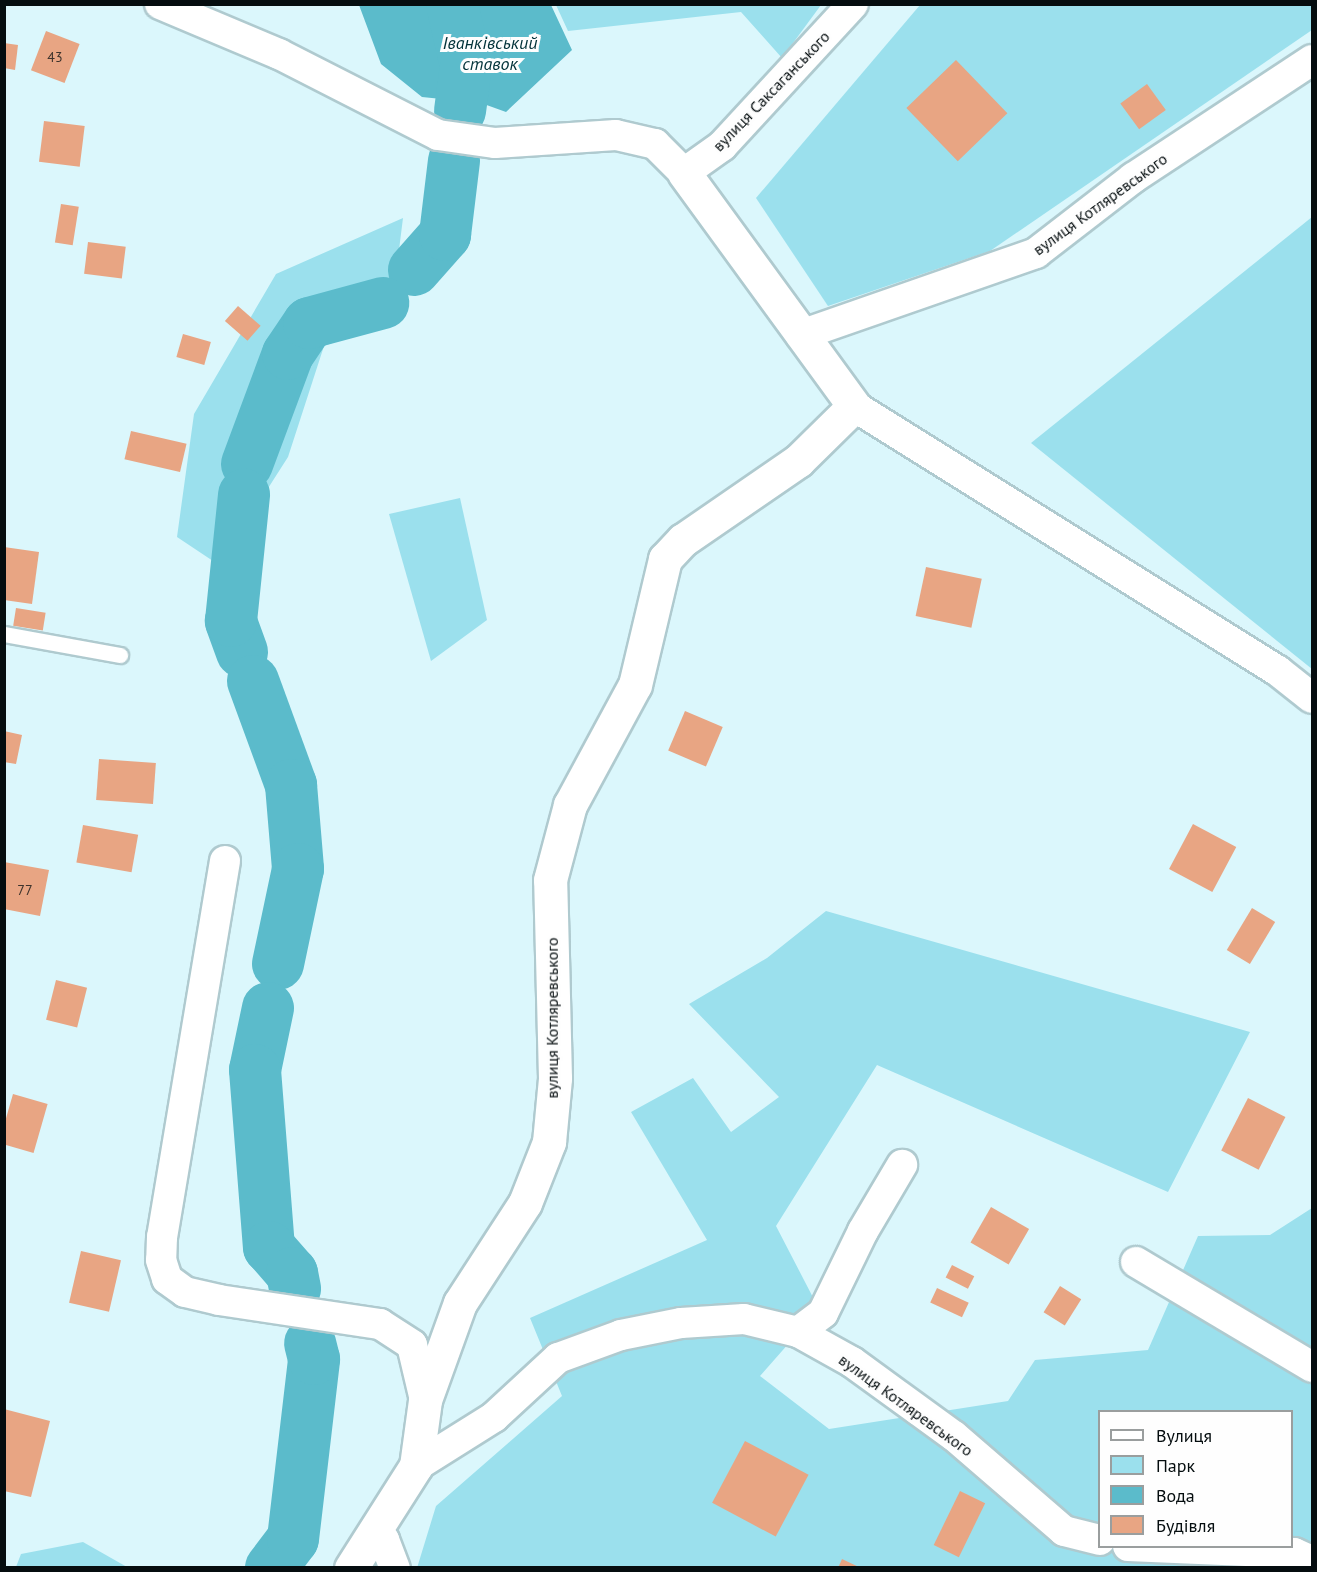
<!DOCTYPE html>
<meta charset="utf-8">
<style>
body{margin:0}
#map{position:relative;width:1317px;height:1572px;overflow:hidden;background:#dbf7fc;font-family:"PT Sans",sans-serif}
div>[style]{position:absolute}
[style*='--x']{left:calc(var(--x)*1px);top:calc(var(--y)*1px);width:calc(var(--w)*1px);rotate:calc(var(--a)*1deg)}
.green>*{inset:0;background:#9be0ed}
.water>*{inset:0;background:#5bbbcb}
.river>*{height:52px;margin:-26px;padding:0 26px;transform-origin:26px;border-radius:26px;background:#5bbbcb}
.building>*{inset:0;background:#e8a583;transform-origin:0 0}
.roads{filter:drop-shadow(2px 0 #afcacf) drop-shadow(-2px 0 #afcacf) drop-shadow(0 2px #afcacf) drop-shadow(0 -2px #afcacf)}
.service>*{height:15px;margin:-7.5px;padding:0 7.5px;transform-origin:7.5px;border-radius:7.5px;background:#fff}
.minor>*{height:30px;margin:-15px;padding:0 15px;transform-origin:15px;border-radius:15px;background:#fff}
.tertiary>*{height:33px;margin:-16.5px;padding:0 16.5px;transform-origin:16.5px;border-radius:16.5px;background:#fff}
span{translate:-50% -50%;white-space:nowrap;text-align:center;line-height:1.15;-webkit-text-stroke:6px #fefefe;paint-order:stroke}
.number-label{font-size:14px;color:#3e332c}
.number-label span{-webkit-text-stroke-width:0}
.street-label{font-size:16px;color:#050d0f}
.water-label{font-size:18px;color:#003138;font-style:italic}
.frame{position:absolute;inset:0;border:6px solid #050d0f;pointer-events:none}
.legend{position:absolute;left:1098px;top:1410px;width:195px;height:138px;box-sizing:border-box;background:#fefefe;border:2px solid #9a9e9e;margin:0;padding:8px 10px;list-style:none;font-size:18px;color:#050d0f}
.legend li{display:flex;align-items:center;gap:12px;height:30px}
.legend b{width:30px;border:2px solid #9a9e9e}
</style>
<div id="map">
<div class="green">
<i style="clip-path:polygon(556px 5px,821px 5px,782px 58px,741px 12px,568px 31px)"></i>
<i style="clip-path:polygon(920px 5px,1312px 5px,1312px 30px,990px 251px,828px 306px,756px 198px)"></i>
<i style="clip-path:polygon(1312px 217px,1312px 669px,1031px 443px)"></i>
<i style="clip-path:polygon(403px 218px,390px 322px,324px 346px,288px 457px,219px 565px,177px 537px,194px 414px,276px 274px)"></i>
<i style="clip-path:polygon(460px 498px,487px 620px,431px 661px,389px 514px)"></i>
<i style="clip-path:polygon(evenodd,826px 911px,1250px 1032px,1168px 1192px,877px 1065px,776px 1226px,819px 1309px,760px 1376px,829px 1429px,1008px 1401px,1035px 1360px,1148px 1350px,1198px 1236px,1270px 1235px,1312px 1208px,1312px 1537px,1308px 1567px,417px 1568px,436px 1506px,562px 1396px,530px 1318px,707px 1240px,631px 1112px,693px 1078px,731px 1132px,779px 1097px,689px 1004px,767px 958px,826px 911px,1100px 1412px,1292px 1412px,1292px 1546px,1100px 1546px,1100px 1412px)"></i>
<i style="clip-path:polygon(83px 1542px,127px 1567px,16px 1567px,21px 1554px)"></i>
</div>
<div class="water">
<i style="clip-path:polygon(359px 5px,551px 5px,572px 50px,506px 112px,481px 103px,422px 97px,381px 64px)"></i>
</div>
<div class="river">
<i style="--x:452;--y:4;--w:64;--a:77.3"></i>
<i style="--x:466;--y:66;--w:45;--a:97.6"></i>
<i style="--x:414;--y:270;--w:47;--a:-48.5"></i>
<i style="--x:445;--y:235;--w:75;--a:-83.1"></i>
<i style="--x:247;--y:464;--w:117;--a:-69.6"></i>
<i style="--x:288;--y:354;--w:37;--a:-56"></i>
<i style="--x:309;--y:323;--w:77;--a:-15.1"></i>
<i style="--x:242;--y:652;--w:33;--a:-110"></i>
<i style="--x:231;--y:621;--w:127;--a:-84.1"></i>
<i style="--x:253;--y:681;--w:111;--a:69.9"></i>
<i style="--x:291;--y:785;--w:84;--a:85.2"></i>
<i style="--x:298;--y:869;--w:97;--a:101.9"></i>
<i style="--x:268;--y:1008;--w:63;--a:101.8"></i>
<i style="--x:255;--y:1070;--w:178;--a:85.5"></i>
<i style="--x:269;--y:1247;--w:35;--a:49"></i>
<i style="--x:292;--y:1273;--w:16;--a:79"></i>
<i style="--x:271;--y:1568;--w:36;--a:-53"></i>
<i style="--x:293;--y:1539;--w:181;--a:-83.3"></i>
<i style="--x:314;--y:1359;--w:16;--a:-104"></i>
</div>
<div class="building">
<i style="left:46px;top:31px;width:36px;height:42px;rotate:21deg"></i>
<i style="clip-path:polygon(4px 43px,18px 45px,15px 70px,4px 68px)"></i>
<i style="left:956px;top:60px;width:74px;height:69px;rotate:46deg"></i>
<i style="left:1147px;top:84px;width:32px;height:33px;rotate:54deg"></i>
<i style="left:44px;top:121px;width:41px;height:41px;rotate:7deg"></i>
<i style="left:61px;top:204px;width:18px;height:39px;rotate:9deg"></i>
<i style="left:88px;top:242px;width:38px;height:32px;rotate:7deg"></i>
<i style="left:238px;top:306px;width:30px;height:20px;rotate:41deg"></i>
<i style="left:183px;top:334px;width:29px;height:24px;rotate:16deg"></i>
<i style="left:131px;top:431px;width:57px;height:29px;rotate:13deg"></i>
<i style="clip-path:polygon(4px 547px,39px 552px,32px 604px,4px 600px)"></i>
<i style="left:926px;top:567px;width:57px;height:50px;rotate:12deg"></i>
<i style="left:16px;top:608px;width:30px;height:18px;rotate:9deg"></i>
<i style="left:685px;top:711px;width:41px;height:43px;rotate:23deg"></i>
<i style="clip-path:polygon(4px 731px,22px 735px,16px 764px,4px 762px)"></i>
<i style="left:99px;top:759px;width:57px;height:41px;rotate:4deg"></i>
<i style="left:1193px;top:824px;width:49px;height:51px;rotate:28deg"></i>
<i style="left:83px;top:825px;width:56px;height:38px;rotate:10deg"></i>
<i style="clip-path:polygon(4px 862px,49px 870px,40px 916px,4px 909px)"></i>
<i style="left:1252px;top:908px;width:27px;height:49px;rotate:31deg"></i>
<i style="left:56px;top:980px;width:32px;height:41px;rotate:14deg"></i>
<i style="left:13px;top:1094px;width:36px;height:51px;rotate:16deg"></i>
<i style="left:1248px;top:1098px;width:42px;height:59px;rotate:27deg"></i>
<i style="left:991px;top:1207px;width:44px;height:41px;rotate:30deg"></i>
<i style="left:81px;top:1251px;width:41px;height:53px;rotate:13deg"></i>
<i style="left:952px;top:1265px;width:25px;height:14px;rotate:27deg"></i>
<i style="left:1060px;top:1286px;width:25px;height:31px;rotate:32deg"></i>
<i style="left:937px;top:1288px;width:35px;height:16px;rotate:25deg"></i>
<i style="clip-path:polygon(4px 1409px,50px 1421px,31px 1497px,4px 1491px)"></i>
<i style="left:745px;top:1441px;width:72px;height:70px;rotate:28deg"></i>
<i style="left:960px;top:1491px;width:28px;height:60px;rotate:26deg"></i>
<i style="clip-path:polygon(842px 1559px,861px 1568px,838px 1568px)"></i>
</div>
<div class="roads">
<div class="service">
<i style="--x:4;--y:634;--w:118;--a:10.3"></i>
</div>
<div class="minor">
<i style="--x:160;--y:4;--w:129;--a:22.8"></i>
<i style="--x:279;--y:54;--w:178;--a:27"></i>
<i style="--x:438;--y:135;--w:58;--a:8"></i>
<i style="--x:495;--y:143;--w:121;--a:-3.8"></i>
<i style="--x:616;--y:135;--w:40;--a:13"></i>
<i style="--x:655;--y:144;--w:41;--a:45"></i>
<i style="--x:684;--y:173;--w:47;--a:-35.4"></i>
<i style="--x:722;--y:146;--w:193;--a:-47.3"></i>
<i style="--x:801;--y:335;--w:249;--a:-19.2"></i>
<i style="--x:1036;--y:253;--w:123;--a:-37.7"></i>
<i style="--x:1133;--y:178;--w:214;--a:-33.4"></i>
<i style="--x:854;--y:406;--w:500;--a:32.01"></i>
<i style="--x:1278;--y:671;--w:43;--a:38.5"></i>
<i style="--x:225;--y:861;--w:381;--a:99.5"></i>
<i style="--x:162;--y:1237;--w:23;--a:92"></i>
<i style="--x:161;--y:1260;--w:20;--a:72"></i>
<i style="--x:167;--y:1279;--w:22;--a:36"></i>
<i style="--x:185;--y:1292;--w:35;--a:13"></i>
<i style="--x:219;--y:1300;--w:163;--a:8.5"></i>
<i style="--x:380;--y:1324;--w:38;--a:33"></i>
<i style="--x:412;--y:1345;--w:57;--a:76.7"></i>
<i style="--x:1136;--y:1262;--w:205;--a:30.8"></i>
<i style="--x:798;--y:1332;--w:31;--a:-37"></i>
<i style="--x:823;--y:1313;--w:91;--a:-64"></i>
<i style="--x:863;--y:1231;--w:77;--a:-59.4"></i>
<i style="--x:416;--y:1466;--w:92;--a:-32.1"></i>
<i style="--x:494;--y:1417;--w:87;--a:-42.7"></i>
<i style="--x:558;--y:1358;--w:67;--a:-20.1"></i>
<i style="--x:621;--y:1335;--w:61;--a:-11.3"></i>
<i style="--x:681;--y:1323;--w:63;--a:-3.6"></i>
<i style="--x:744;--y:1319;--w:56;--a:13.5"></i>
<i style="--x:798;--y:1332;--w:62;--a:29.1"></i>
<i style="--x:852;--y:1362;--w:126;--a:36"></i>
<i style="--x:954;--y:1436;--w:145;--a:40.8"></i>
<i style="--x:1064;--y:1531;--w:37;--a:14"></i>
<i style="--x:374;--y:1532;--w:13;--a:39"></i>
<i style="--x:384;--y:1540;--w:30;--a:69"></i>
<i style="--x:1128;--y:1546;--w:166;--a:2.4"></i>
<i style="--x:1294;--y:1553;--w:20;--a:24"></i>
</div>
<div class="tertiary">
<i style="--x:351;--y:1568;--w:121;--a:-57.5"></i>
<i style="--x:416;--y:1466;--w:67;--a:-82.2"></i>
<i style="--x:425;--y:1400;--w:103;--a:-70.2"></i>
<i style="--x:460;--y:1303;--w:119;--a:-57"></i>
<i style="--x:525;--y:1203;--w:66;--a:-68.5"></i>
<i style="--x:549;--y:1142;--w:64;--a:-84.6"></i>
<i style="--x:555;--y:1078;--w:198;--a:-91.4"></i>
<i style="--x:550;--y:880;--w:78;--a:-75.1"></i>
<i style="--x:570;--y:805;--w:136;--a:-61.6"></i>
<i style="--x:635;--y:685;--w:130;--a:-76.6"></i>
<i style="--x:665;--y:559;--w:26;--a:-47"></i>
<i style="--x:683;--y:540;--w:140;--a:-34.5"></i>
<i style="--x:798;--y:461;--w:78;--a:-44.5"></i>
<i style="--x:854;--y:406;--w:288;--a:-126.1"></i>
</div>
</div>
<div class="number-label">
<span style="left:55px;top:57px">43</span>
<span style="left:25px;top:890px">77</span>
</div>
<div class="street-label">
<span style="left:771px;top:91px;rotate:-46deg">вулиця Саксаганського</span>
<span style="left:1100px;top:204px;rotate:-36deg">вулиця Котляревського</span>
<span style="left:552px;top:1018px;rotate:-90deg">вулиця Котляревського</span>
<span style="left:906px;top:1405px;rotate:36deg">вулиця Котляревського</span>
</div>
<div class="water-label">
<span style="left:490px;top:54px">Іванківський<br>ставок</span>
</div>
<div class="frame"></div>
<ul class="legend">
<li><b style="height:8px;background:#fff"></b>Вулиця</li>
<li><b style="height:16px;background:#9be0ed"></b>Парк</li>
<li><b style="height:16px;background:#5bbbcb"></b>Вода</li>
<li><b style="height:16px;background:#e8a583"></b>Будівля</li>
</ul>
</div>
